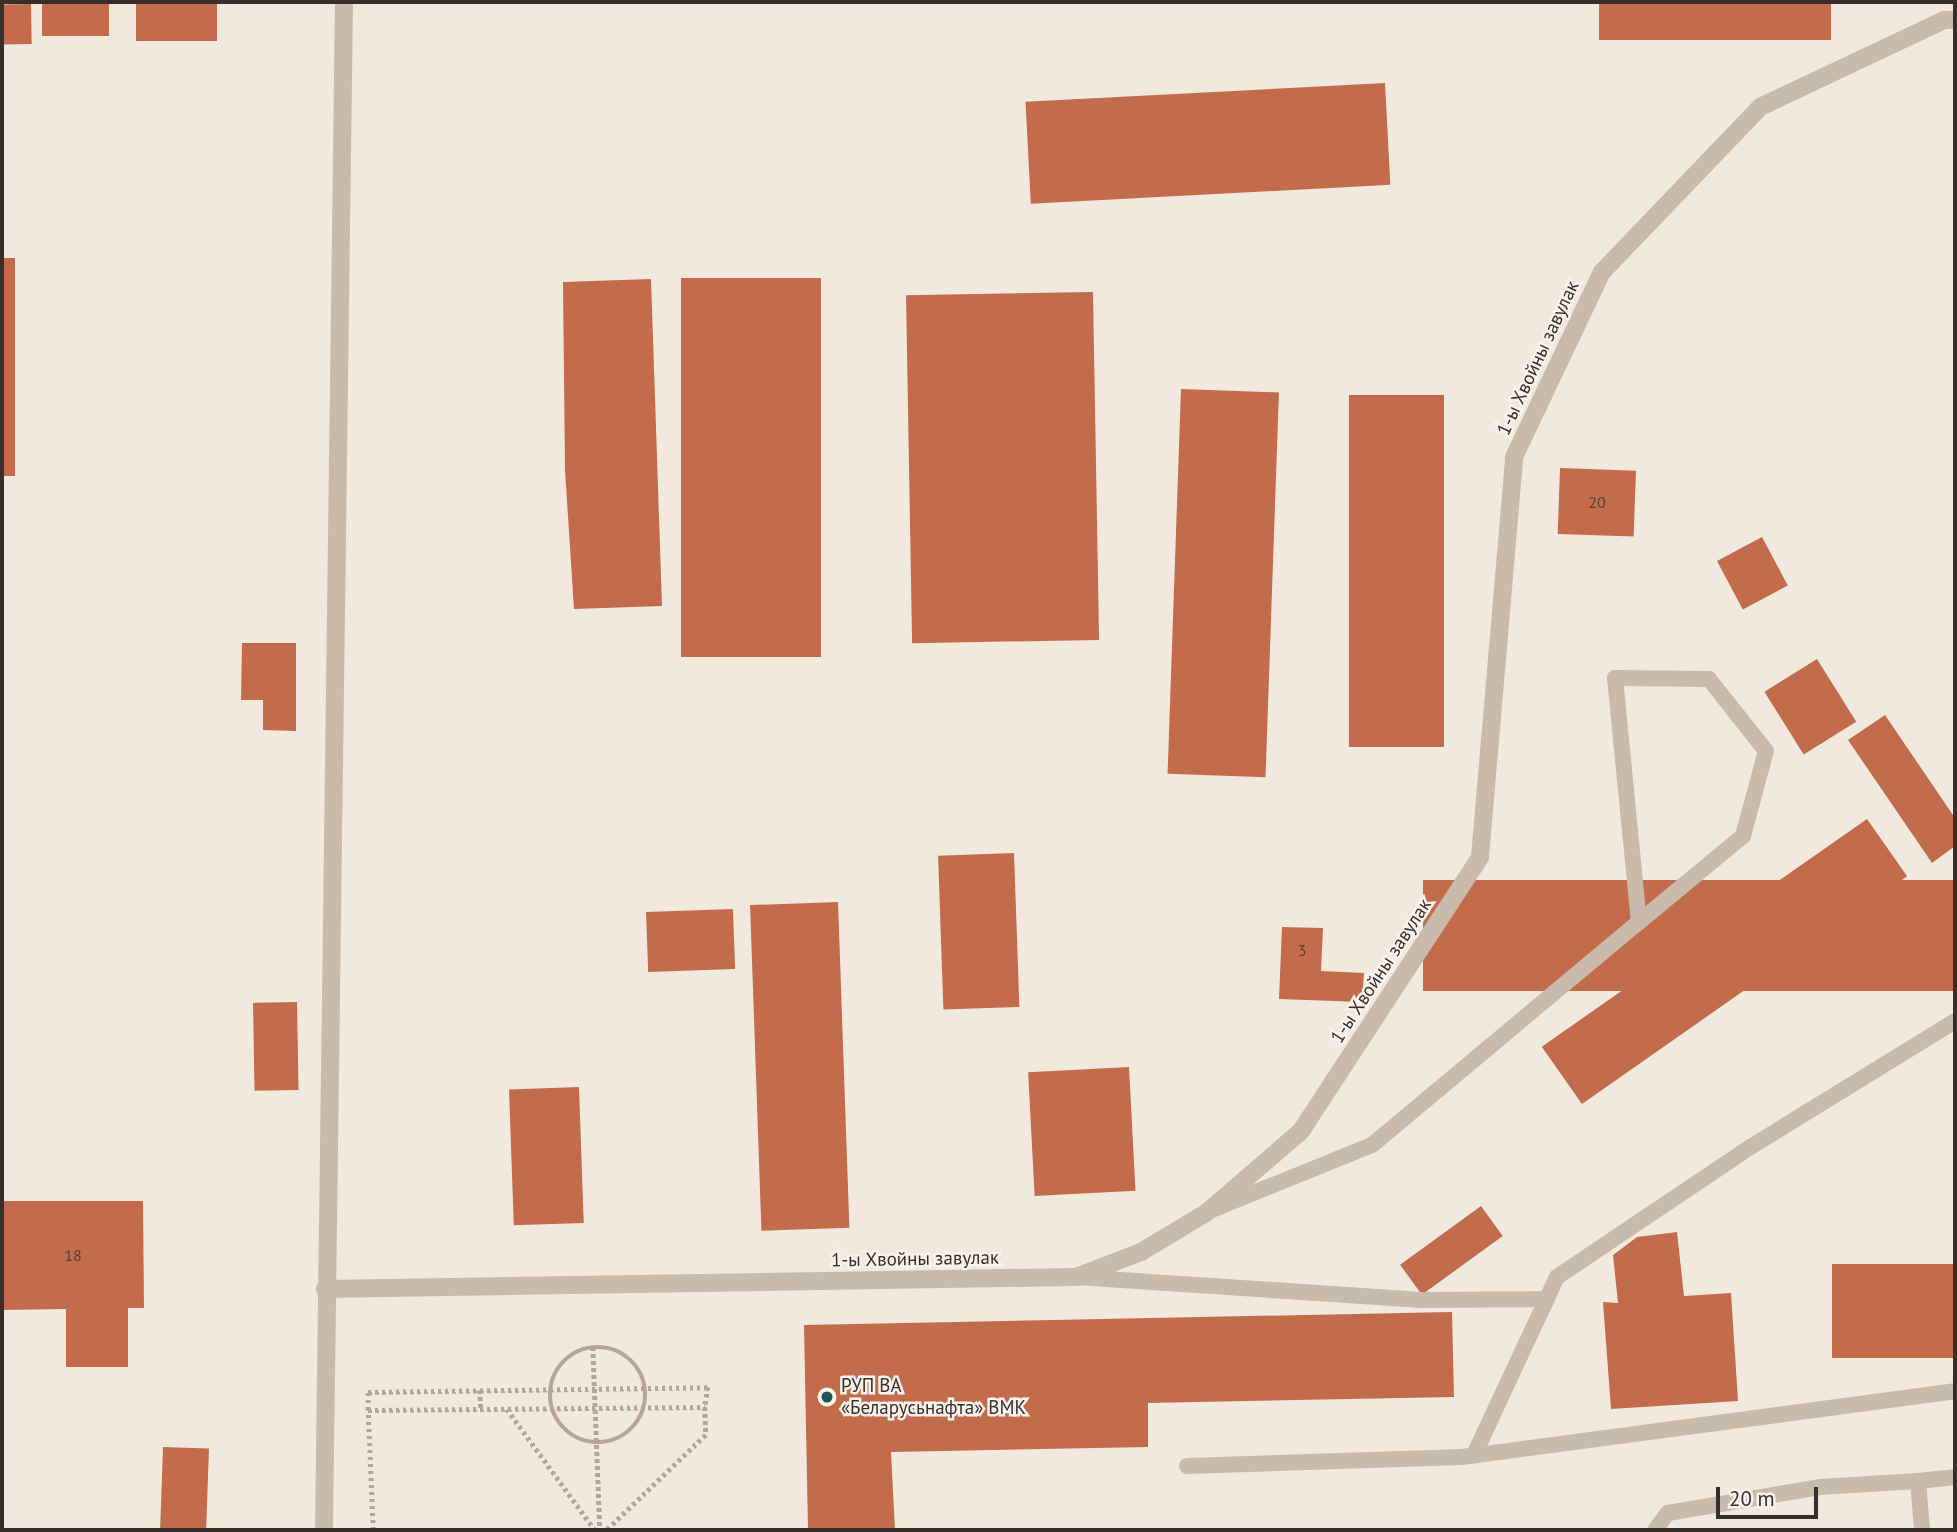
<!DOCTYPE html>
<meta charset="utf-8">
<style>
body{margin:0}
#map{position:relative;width:1957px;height:1532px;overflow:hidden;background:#f2e9de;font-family:"PT Sans",sans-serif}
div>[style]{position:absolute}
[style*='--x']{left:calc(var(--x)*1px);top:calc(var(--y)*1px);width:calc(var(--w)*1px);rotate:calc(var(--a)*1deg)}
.building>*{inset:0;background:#c26c4c;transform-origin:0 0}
.path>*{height:4.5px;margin-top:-2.25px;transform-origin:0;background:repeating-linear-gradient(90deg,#b6a494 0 3.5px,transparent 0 7px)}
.path>.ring{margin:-2.25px;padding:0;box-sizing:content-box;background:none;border:4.5px solid #b6a494;border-radius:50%}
.lane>*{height:16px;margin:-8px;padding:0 8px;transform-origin:8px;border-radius:8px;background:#cabaaa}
.street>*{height:18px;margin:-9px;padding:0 9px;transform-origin:9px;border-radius:9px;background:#cabaaa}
.dots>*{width:19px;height:19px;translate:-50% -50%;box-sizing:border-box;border:4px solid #faf3eb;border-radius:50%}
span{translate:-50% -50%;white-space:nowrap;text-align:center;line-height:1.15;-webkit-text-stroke:5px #faf3eb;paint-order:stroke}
.number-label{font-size:16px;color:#5a3e32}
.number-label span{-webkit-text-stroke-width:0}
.street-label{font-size:19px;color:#382e2a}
.poi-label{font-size:19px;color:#382e2a}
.left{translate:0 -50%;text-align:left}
.frame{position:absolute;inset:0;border:4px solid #382e2a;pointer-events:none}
.scale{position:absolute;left:1716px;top:1487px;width:102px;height:32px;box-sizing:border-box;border:4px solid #382e2a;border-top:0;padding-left:9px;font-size:21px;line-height:24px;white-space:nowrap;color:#382e2a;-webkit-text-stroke:5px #faf3eb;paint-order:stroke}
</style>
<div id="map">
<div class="building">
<i style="left:42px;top:2px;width:67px;height:34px"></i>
<i style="left:136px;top:2px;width:81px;height:39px"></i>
<i style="left:1599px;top:2px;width:232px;height:38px"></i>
<i style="left:31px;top:4px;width:40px;height:29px;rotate:89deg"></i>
<i style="left:1385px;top:83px;width:102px;height:360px;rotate:87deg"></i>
<i style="left:2px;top:258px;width:13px;height:218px"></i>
<i style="left:681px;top:278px;width:140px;height:379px"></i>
<i style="clip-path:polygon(651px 279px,662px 606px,574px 609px,565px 470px,563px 282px)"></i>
<i style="left:1093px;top:292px;width:348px;height:187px;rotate:89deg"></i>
<i style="left:1181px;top:389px;width:98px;height:385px;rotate:2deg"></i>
<i style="left:1349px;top:395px;width:95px;height:352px"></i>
<i style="left:1560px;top:468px;width:76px;height:66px;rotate:2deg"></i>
<i style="left:1762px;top:537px;width:55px;height:51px;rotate:62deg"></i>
<i style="clip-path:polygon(242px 643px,296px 643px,296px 731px,263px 730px,263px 700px,241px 700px)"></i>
<i style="left:1817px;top:659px;width:74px;height:62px;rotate:58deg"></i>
<i style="clip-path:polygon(1885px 715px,1955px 818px,1955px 846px,1932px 863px,1848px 740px)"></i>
<i style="left:1867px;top:819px;width:70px;height:397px;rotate:55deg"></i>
<i style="left:1014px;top:853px;width:154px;height:76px;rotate:88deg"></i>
<i style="left:1955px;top:880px;width:111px;height:532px;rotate:90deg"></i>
<i style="left:838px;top:902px;width:326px;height:88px;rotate:88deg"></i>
<i style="left:733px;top:909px;width:60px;height:87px;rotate:88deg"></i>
<i style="clip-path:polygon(1282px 927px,1323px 928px,1321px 971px,1364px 973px,1362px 1002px,1279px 999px)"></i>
<i style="left:297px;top:1002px;width:88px;height:44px;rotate:89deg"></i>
<i style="left:1129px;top:1067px;width:124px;height:101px;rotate:87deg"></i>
<i style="left:579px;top:1087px;width:136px;height:70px;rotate:88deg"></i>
<i style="clip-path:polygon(2px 1201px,143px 1201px,144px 1308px,128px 1308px,128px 1367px,66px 1367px,66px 1309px,2px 1310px)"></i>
<i style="left:1481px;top:1206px;width:37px;height:100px;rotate:54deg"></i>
<i style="clip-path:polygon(1677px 1232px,1684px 1296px,1731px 1293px,1738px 1401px,1611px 1409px,1603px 1302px,1618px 1303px,1613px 1255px,1637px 1237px)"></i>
<i style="left:1955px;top:1264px;width:94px;height:123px;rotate:90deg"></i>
<i style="clip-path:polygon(1452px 1312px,1454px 1397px,1148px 1403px,1148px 1447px,891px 1452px,895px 1530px,808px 1530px,804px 1325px)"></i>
<i style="left:163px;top:1447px;width:46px;height:83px;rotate:2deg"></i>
</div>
<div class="path">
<i style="--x:593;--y:1347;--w:183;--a:87.8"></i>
<i class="ring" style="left:550px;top:1347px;width:91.5px;height:91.5px"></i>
<i style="--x:480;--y:1390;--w:19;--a:87"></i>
<i style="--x:507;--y:1409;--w:150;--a:54"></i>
<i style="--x:368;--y:1410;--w:18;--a:-90"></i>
<i style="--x:368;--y:1392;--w:340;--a:-0.8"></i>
<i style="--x:708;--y:1387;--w:20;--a:99"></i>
<i style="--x:373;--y:1530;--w:120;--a:-92.4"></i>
<i style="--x:368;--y:1410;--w:337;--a:-0.5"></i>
<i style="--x:705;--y:1407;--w:28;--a:88"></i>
<i style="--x:706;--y:1435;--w:137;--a:136.2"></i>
</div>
<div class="lane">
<i style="--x:1214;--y:1209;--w:170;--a:-22.1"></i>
<i style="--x:1372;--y:1145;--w:348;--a:-39.9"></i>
<i style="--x:1639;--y:922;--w:135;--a:-39.6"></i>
<i style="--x:1743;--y:836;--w:88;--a:-74.9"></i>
<i style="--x:1766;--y:751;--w:92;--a:-128.4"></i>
<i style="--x:1709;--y:679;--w:94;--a:-179.4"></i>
<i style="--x:1615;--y:678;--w:245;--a:84.4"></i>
<i style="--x:1076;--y:1277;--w:343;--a:3.8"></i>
<i style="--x:1418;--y:1300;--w:129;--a:-0.4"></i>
<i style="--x:1474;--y:1455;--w:196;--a:-65"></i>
<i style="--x:1557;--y:1277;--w:235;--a:-33.9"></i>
<i style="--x:1752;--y:1146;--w:238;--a:-31.6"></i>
<i style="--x:1187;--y:1466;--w:275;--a:-1.9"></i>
<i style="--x:1462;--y:1457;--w:497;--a:-7.6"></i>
<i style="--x:1918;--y:1481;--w:37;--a:-6"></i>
<i style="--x:1655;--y:1530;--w:21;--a:-53"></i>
<i style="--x:1668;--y:1513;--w:154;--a:-9.7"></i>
<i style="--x:1820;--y:1487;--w:98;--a:-3.5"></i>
<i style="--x:1918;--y:1481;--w:49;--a:85.3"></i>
</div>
<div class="street">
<i style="--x:325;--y:1289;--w:751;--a:-0.92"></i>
<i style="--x:1076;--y:1277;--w:70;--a:-21"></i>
<i style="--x:1141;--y:1252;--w:76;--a:-31"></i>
<i style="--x:1206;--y:1213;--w:125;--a:-40.8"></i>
<i style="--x:1301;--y:1131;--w:327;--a:-56.8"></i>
<i style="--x:1480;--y:857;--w:401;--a:-85.1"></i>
<i style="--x:1514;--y:457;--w:205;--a:-64.6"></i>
<i style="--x:1602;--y:272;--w:228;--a:-46.2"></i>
<i style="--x:1760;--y:107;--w:204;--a:-25.3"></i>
<i style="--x:1944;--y:20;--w:11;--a:0"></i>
<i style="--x:324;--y:1530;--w:1528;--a:-89.25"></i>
</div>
<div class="dots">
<i style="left:827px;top:1397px;background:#205358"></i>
</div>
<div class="number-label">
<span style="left:1597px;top:502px">20</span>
<span style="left:1302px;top:950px">3</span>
<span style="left:73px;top:1255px">18</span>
</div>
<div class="street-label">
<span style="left:1538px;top:358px;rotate:-65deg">1-ы Хвойны завулак</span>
<span style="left:1381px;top:971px;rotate:-57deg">1-ы Хвойны завулак</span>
<span style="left:915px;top:1259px;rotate:-1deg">1-ы Хвойны завулак</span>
</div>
<div class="poi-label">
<span class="left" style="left:841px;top:1397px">РУП ВА<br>«Беларусьнафта» ВМК</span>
</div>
<div class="frame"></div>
<div class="scale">20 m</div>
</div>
